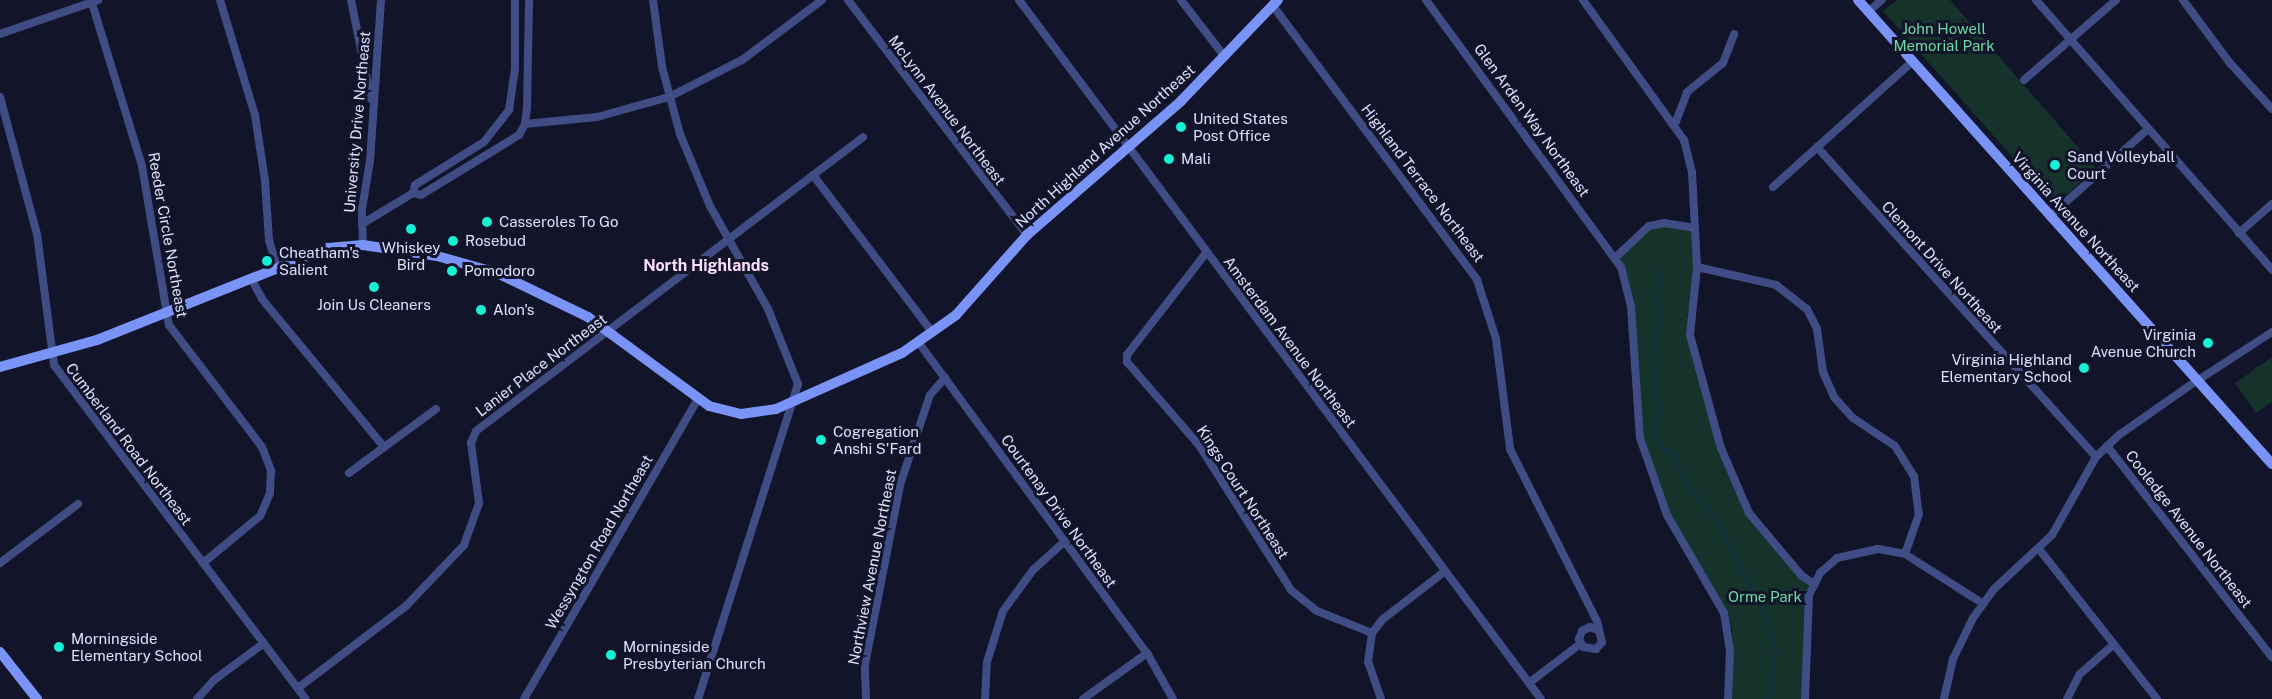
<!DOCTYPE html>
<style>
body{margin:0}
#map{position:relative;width:2272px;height:699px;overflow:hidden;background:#121429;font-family:"Public Sans",sans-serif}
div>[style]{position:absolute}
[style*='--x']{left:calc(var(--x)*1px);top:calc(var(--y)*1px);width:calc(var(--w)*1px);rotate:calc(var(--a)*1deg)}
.green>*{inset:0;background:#16332b}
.stream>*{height:2px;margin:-1px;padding:0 1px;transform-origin:1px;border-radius:1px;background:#0e2f46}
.street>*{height:8px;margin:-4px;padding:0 4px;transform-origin:4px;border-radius:4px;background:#404d85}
.secondary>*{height:10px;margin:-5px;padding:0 5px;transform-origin:5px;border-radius:5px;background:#7993f7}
.dots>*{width:16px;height:16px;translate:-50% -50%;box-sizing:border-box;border:3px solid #121429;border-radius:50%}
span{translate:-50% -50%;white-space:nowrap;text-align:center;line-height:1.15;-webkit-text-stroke:6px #121429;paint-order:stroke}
.park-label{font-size:15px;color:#6bdaa5}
.street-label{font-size:15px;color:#dce0fd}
.poi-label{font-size:15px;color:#dce0fd}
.left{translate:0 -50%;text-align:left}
.right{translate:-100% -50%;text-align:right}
.neighbourhood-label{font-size:16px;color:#fddef9;font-weight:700}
</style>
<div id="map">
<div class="green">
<i style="clip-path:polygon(1897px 0,1950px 0,2096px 168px,2055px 205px,1883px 11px)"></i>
<i style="clip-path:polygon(1659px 223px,1699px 231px,1697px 277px,1687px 316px,1708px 403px,1736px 485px,1767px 535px,1810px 578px,1808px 699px,1731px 699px,1732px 630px,1704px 571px,1657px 490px,1639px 417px,1634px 300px,1620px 259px,1633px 240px)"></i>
<i style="clip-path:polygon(2272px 357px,2272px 402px,2256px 413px,2235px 383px)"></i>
</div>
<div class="stream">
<i style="--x:1659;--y:268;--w:33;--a:93"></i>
<i style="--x:1657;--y:301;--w:10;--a:66"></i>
<i style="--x:1661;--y:310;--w:33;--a:101"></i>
<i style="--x:1655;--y:342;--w:20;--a:79"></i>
<i style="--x:1659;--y:362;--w:15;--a:110"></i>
<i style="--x:1654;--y:376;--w:33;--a:81"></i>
<i style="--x:1659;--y:409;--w:27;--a:98"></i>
<i style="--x:1655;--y:436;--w:11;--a:63"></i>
<i style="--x:1660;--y:446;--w:13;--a:29"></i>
<i style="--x:1671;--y:452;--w:37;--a:63"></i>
<i style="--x:1688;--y:485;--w:47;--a:51.9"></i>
<i style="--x:1717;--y:522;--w:115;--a:63.2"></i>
<i style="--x:1769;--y:625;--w:27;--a:75"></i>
<i style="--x:1776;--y:651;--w:49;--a:98.3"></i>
</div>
<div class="street">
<i style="--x:91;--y:0;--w:174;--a:72.9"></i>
<i style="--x:142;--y:166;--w:161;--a:80.4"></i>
<i style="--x:169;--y:325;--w:153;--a:52.7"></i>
<i style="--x:262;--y:447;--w:26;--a:69"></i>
<i style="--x:271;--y:471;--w:22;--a:93"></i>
<i style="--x:270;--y:493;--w:25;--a:113"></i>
<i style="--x:260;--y:516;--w:74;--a:140.5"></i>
<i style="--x:220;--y:0;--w:120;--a:73.1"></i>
<i style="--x:255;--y:115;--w:66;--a:81.3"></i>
<i style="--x:265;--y:180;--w:60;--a:86.2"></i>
<i style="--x:269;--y:240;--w:29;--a:74"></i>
<i style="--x:351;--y:0;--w:101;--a:78.6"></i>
<i style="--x:653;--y:0;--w:68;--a:82.3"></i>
<i style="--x:662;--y:67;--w:69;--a:75"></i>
<i style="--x:680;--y:134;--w:78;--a:67.4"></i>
<i style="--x:710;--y:206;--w:118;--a:60.6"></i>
<i style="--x:768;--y:309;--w:81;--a:68.2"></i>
<i style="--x:798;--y:384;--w:330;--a:107.6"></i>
<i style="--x:848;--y:0;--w:295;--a:52.7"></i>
<i style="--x:1019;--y:0;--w:872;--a:53.25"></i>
<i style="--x:1181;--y:0;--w:72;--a:52.3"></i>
<i style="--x:1426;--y:0;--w:331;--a:53.9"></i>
<i style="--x:1621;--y:267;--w:40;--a:75.6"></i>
<i style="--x:1631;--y:306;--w:132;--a:86.1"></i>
<i style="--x:1640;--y:438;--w:82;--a:70.7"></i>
<i style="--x:1667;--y:515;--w:113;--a:59.8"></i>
<i style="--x:1724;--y:613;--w:37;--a:81"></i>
<i style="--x:1730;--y:650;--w:49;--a:92.3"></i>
<i style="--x:1583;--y:0;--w:173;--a:54.2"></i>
<i style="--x:1684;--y:140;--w:33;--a:76"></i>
<i style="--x:1692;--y:172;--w:95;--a:87"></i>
<i style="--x:1697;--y:267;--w:68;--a:95.9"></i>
<i style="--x:1690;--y:335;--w:117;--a:74.7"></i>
<i style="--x:1721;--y:448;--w:71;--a:66.7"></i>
<i style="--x:1749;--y:513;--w:81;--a:50"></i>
<i style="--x:1801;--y:575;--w:16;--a:35"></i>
<i style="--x:2036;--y:0;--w:359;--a:48.8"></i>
<i style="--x:2183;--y:0;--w:79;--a:53.3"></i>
<i style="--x:2230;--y:63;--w:62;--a:47.6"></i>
<i style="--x:1273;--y:6;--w:342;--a:53.3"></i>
<i style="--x:1477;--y:280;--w:62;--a:72.1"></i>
<i style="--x:1496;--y:339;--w:111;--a:82.7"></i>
<i style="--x:1510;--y:449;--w:193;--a:63.2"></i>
<i style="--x:1597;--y:621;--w:22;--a:77"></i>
<i style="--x:1602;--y:642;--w:9;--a:131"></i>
<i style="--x:1596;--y:649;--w:13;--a:-171"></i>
<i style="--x:1583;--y:647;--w:9;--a:-117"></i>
<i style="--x:1579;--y:639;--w:9;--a:-69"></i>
<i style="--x:1582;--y:631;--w:9;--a:-27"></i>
<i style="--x:1590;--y:627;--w:9;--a:21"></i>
<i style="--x:1868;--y:12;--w:18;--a:-41"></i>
<i style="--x:0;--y:34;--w:104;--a:-19.1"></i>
<i style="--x:2024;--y:80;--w:122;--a:-41"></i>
<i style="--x:0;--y:97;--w:142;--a:74.9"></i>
<i style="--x:37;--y:234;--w:132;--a:82.6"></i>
<i style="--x:54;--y:365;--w:418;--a:53"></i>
<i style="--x:525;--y:124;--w:72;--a:-5.6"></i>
<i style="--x:597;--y:117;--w:75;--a:-15.5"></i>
<i style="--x:669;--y:97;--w:82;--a:-26.9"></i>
<i style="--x:742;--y:60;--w:100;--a:-36.9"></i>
<i style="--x:1675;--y:124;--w:34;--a:-69"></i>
<i style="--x:1687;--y:92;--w:46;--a:-38.9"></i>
<i style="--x:1723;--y:63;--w:31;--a:-69"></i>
<i style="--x:1817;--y:147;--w:417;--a:48"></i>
<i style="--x:813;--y:175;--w:198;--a:52.8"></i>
<i style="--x:1773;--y:187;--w:188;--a:-42"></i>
<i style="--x:413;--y:193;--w:8;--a:-76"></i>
<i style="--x:415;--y:185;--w:81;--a:-31.9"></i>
<i style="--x:484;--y:142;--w:41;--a:-52"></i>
<i style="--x:509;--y:110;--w:41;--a:-81.7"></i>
<i style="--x:515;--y:69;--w:69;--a:-90"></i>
<i style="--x:2050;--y:216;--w:130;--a:-41.6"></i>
<i style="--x:362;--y:224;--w:60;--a:-31.3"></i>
<i style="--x:413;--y:193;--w:8;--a:14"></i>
<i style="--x:421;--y:195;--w:115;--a:-31.5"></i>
<i style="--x:519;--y:135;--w:13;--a:-61"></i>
<i style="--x:525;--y:124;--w:17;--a:-83"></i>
<i style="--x:527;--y:107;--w:107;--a:-88.9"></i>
<i style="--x:2239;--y:233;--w:44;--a:-41.3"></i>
<i style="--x:363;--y:245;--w:36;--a:-92"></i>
<i style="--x:362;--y:209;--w:49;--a:-80.5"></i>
<i style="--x:370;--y:161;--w:161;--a:-86.1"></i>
<i style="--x:1206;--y:253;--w:129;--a:127.8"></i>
<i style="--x:1127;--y:355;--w:7;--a:90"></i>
<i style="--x:1127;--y:362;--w:110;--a:49.1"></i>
<i style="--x:1199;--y:445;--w:172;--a:57.6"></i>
<i style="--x:1291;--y:590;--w:33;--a:39"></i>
<i style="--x:1317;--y:611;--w:59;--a:21.8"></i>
<i style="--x:1616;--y:257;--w:45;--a:-43.2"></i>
<i style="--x:1649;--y:226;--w:15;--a:-11"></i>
<i style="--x:1664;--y:223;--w:31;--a:9"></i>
<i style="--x:1697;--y:267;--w:81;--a:12.8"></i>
<i style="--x:1776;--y:285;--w:39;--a:38"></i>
<i style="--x:1807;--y:309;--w:22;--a:63"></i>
<i style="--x:1817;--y:329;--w:43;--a:82.1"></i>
<i style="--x:1823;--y:372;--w:27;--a:66"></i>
<i style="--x:1834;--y:397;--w:28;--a:48"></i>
<i style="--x:1853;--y:418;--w:50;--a:33.7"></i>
<i style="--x:1895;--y:446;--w:36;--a:58"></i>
<i style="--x:1914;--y:476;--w:38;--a:83"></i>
<i style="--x:1919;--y:514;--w:42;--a:109.3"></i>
<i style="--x:251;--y:278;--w:24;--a:62"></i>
<i style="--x:262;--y:299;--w:192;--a:50.5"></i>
<i style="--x:919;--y:343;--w:385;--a:53.7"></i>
<i style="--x:1147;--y:653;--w:53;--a:60.5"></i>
<i style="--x:2107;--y:446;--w:268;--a:52"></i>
<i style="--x:349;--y:473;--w:108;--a:-36.3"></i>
<i style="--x:2039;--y:549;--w:191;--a:51.8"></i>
<i style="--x:0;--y:563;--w:98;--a:-37.1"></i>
<i style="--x:1529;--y:683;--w:64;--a:-37.4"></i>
<i style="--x:298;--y:688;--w:136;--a:-37.2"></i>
<i style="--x:406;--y:606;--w:84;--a:-46.4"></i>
<i style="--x:464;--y:545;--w:45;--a:-70.3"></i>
<i style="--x:479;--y:503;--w:61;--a:-97.6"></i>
<i style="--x:471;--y:443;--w:13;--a:-67"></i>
<i style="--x:476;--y:431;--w:486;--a:-37.2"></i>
<i style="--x:197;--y:699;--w:25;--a:-48"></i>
<i style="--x:214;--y:680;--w:62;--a:-36.5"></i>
<i style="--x:524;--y:699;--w:347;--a:-59.9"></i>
<i style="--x:866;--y:699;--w:35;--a:-92"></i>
<i style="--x:865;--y:664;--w:182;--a:-78.9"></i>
<i style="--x:900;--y:485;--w:95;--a:-71.6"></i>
<i style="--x:930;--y:395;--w:23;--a:-49"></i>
<i style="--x:985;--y:699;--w:37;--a:-87"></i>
<i style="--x:987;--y:662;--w:53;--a:-72.6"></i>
<i style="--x:1003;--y:611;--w:51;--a:-53.8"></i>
<i style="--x:1033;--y:570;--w:43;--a:-42.2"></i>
<i style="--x:1083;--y:699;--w:79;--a:-35.7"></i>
<i style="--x:1381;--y:699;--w:39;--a:-109"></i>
<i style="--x:1368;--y:662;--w:29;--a:-82"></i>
<i style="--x:1372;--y:633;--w:18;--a:-52"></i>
<i style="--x:1383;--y:619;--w:78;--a:-37.7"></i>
<i style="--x:1805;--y:699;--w:104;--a:-87.8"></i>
<i style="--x:1809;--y:595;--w:25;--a:-63"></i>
<i style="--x:1820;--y:573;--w:23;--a:-41"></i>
<i style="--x:1837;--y:558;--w:42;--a:-12.4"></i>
<i style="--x:1878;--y:549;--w:27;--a:10"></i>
<i style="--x:1905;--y:554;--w:91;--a:32.5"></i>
<i style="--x:1944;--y:699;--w:41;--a:-77.3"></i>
<i style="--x:1953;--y:659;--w:46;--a:-64"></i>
<i style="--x:1973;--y:618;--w:34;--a:-54"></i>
<i style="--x:1993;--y:590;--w:81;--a:-43"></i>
<i style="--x:2052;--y:535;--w:90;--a:-60.6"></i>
<i style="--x:2096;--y:457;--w:32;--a:-44"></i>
<i style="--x:2119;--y:435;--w:85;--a:-35"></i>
<i style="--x:2189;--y:386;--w:99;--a:-33"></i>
<i style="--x:2067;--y:699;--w:28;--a:-63"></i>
<i style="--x:2080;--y:674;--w:45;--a:-41.4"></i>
</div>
<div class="secondary">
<i style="--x:1858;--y:0;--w:622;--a:48.26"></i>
<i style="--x:0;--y:367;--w:101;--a:-15.6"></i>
<i style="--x:97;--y:340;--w:249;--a:-21.7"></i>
<i style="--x:328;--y:248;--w:35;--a:-5"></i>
<i style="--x:363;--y:245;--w:75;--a:8.5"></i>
<i style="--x:437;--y:256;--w:62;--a:15.8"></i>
<i style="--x:497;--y:273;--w:101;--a:25.8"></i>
<i style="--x:588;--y:317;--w:150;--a:36.3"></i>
<i style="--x:709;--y:406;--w:33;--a:14"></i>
<i style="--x:741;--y:414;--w:35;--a:-8"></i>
<i style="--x:776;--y:409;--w:138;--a:-24"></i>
<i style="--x:902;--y:353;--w:66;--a:-35.1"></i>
<i style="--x:956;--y:315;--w:107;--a:-48.4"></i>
<i style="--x:1027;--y:235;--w:204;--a:-41"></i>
<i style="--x:1181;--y:101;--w:140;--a:-46.2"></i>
<i style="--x:0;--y:652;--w:60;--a:51.8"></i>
</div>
<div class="dots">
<i style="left:1181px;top:127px;background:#14f1d5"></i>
<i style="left:1169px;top:159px;background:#14f1d5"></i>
<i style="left:2055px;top:165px;background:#14f1d5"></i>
<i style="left:487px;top:222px;background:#14f1d5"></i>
<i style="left:411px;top:229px;background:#14f1d5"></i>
<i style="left:453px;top:241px;background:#14f1d5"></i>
<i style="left:267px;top:261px;background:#14f1d5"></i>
<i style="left:452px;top:271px;background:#14f1d5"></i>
<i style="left:374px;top:287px;background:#14f1d5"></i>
<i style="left:481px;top:310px;background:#14f1d5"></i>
<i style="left:2208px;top:343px;background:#14f1d5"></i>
<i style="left:2084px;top:368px;background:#14f1d5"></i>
<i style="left:821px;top:440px;background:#14f1d5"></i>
<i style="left:59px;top:647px;background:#14f1d5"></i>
<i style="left:611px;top:655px;background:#14f1d5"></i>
</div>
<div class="park-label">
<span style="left:1944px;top:37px">John Howell<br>Memorial Park</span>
<span style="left:1765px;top:597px">Orme Park</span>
</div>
<div class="street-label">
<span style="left:947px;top:110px;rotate:53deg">McLynn Avenue Northeast</span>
<span style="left:1532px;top:120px;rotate:54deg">Glen Arden Way Northeast</span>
<span style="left:357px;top:122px;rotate:-85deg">University Drive Northeast</span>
<span style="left:1105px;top:146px;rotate:-42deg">North Highland Avenue Northeast</span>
<span style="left:1423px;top:183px;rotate:53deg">Highland Terrace Northeast</span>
<span style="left:2076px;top:222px;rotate:48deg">Virginia Avenue Northeast</span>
<span style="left:168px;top:235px;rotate:80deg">Reeder Circle Northeast</span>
<span style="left:1942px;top:267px;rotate:48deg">Clemont Drive Northeast</span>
<span style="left:1290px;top:342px;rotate:53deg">Amsterdam Avenue Northeast</span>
<span style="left:541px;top:365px;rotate:-37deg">Lanier Place Northeast</span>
<span style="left:129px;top:444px;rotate:53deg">Cumberland Road Northeast</span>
<span style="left:1243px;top:492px;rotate:57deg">Kings Court Northeast</span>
<span style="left:1059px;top:511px;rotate:54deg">Courtenay Drive Northeast</span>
<span style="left:2189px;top:529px;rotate:52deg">Cooledge Avenue Northeast</span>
<span style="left:599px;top:542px;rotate:-60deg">Wessyngton Road Northeast</span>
<span style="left:872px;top:567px;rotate:-79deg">Northview Avenue Northeast</span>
</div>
<div class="poi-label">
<span class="left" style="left:1193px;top:127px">United States<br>Post Office</span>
<span class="left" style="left:2067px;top:165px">Sand Volleyball<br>Court</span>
<span class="left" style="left:1181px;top:159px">Mali</span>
<span class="left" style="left:499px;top:222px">Casseroles To Go</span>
<span class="left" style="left:465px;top:241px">Rosebud</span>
<span style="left:411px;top:256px">Whiskey<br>Bird</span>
<span class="left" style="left:279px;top:261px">Cheatham's<br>Salient</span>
<span class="left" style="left:464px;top:271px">Pomodoro</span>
<span style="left:374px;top:305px">Join Us Cleaners</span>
<span class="left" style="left:493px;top:310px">Alon's</span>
<span class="right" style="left:2196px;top:343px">Virginia<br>Avenue Church</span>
<span class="right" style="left:2072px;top:368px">Virginia Highland<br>Elementary School</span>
<span class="left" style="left:833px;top:440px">Cogregation<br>Anshi S'Fard</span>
<span class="left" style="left:71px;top:647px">Morningside<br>Elementary School</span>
<span class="left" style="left:623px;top:655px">Morningside<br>Presbyterian Church</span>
</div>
<div class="neighbourhood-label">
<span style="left:706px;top:266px">North Highlands</span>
</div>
</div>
